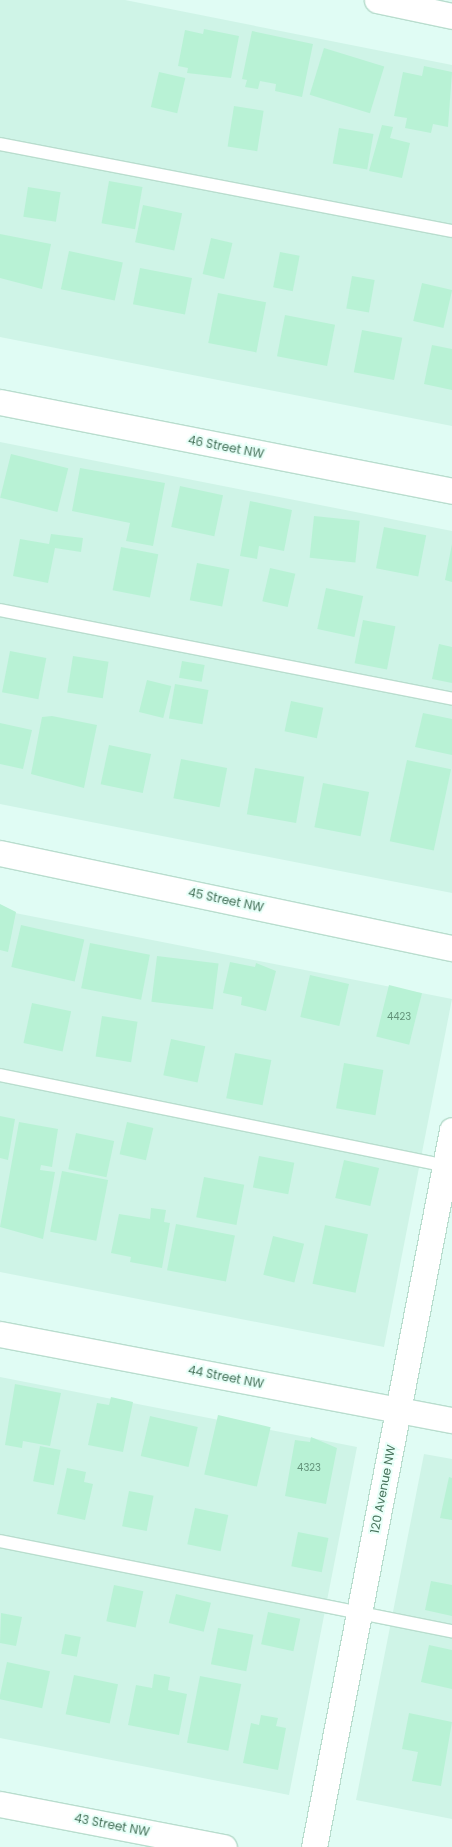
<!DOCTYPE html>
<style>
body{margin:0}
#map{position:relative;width:452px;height:1847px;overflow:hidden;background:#e0fcf4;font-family:Poppins,sans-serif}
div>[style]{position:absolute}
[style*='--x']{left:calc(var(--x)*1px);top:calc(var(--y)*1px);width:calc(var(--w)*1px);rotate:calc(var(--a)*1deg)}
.residential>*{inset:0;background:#cff4e7}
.building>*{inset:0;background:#b8f2d5;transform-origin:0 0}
.roads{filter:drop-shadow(1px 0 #b9ddce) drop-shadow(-1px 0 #b9ddce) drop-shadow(0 1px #b9ddce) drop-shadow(0 -1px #b9ddce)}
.service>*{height:12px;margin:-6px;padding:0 6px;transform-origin:6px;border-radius:6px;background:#fff}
.minor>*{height:25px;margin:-12.5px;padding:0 12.5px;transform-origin:12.5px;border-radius:12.5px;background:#fff}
span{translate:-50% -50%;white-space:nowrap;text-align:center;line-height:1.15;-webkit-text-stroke:4px #e7fff8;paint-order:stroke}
.number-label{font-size:10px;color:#63937a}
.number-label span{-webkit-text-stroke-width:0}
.street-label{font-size:12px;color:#47735b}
</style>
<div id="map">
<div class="residential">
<i style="clip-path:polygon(0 0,125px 0,452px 65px,452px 426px,0 337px)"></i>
<i style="clip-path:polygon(0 442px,452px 531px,452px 893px,0 804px)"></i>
<i style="clip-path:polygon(0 910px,452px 999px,384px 1347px,0 1272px)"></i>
<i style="clip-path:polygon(0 1377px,357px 1447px,289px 1795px,0 1738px)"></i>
<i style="clip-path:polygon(424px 1454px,452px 1459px,452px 1819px,356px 1800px)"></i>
</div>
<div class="building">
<i style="clip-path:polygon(204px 29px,239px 36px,231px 78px,187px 73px,188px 68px,178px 66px,185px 30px,203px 34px)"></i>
<i style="clip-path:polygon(252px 31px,313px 44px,302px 97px,275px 91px,276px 84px,260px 81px,258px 89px,245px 87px,247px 80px,242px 79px)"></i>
<i style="left:324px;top:48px;width:63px;height:49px;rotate:17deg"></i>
<i style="clip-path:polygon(424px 66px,452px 72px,448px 127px,433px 124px,431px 133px,405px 128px,407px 118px,394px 116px,403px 72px,422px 76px)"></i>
<i style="left:159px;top:72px;width:27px;height:36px;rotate:13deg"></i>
<i style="left:234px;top:106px;width:30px;height:41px;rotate:9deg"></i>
<i style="clip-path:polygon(382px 125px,393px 127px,390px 138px,410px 143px,402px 178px,369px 171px)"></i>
<i style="left:339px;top:128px;width:35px;height:36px;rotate:10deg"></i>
<i style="left:109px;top:181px;width:34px;height:43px;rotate:10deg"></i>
<i style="left:28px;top:187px;width:33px;height:30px;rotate:9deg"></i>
<i style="left:143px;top:205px;width:40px;height:38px;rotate:12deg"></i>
<i style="clip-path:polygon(0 234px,51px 244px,42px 289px,0 278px)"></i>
<i style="left:211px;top:238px;width:22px;height:37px;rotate:13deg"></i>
<i style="left:69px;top:251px;width:55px;height:39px;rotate:12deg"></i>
<i style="left:280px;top:252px;width:20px;height:36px;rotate:11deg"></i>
<i style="left:140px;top:268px;width:53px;height:37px;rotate:11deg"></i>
<i style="left:352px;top:276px;width:23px;height:33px;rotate:10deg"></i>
<i style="left:422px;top:283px;width:31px;height:39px;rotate:13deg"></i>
<i style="left:218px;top:293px;width:49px;height:51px;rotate:11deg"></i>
<i style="left:285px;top:315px;width:51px;height:42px;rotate:11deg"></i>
<i style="left:362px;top:330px;width:41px;height:43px;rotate:11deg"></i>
<i style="clip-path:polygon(432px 345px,452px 349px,452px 390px,424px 384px)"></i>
<i style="left:11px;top:454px;width:59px;height:45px;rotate:14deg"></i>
<i style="clip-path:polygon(80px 468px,165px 483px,153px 546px,126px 541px,130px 523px,72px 511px)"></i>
<i style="left:180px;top:486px;width:44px;height:42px;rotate:12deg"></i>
<i style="clip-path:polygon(250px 501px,292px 510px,284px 551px,259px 546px,257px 559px,240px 556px)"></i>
<i style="left:314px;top:516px;width:46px;height:42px;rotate:6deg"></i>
<i style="left:384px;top:527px;width:43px;height:42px;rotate:11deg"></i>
<i style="clip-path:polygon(51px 534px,83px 538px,81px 552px,55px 548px,48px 583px,13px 576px,20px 539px,49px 544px)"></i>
<i style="clip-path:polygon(452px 544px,452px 582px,445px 580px)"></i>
<i style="left:121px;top:547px;width:38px;height:44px;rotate:11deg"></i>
<i style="left:197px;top:563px;width:33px;height:38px;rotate:11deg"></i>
<i style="left:270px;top:568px;width:26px;height:34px;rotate:13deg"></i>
<i style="left:326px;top:588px;width:38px;height:42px;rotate:12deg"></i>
<i style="left:363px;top:620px;width:33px;height:44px;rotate:11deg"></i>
<i style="clip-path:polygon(439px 644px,452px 647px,452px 683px,432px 679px)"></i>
<i style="left:10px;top:651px;width:37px;height:42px;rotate:11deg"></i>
<i style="left:73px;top:656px;width:36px;height:37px;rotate:9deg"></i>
<i style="left:182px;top:661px;width:23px;height:17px;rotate:10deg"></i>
<i style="left:147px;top:680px;width:25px;height:33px;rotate:14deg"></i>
<i style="left:175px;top:684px;width:34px;height:35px;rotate:10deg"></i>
<i style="left:291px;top:701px;width:33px;height:31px;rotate:12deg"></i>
<i style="clip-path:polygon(423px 713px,452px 719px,452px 755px,415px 747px)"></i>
<i style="clip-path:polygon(52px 716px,97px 725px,84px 788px,31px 774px,42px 717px)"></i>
<i style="clip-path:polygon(0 723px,32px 730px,23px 769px,0 764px)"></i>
<i style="left:109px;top:745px;width:43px;height:40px;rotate:12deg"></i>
<i style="left:181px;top:759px;width:47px;height:40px;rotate:11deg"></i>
<i style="left:407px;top:760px;width:45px;height:83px;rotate:12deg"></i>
<i style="left:255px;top:768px;width:50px;height:47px;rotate:10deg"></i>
<i style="left:323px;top:783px;width:47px;height:45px;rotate:11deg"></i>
<i style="clip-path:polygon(0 904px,16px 912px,8px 952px,0 950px)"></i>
<i style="left:21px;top:925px;width:65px;height:43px;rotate:13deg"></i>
<i style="left:90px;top:943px;width:61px;height:46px;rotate:11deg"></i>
<i style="left:157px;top:956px;width:62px;height:46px;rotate:7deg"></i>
<i style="clip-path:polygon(230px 962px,255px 967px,256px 963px,276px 971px,266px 1011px,241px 1005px,242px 997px,223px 993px)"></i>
<i style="left:310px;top:975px;width:40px;height:43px;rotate:13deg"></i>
<i style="left:389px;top:985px;width:34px;height:53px;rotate:14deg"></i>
<i style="left:32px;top:1003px;width:40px;height:41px;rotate:12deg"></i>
<i style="left:102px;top:1016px;width:36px;height:41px;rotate:9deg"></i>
<i style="left:171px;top:1039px;width:35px;height:37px;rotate:12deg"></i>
<i style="left:235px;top:1053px;width:37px;height:46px;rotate:11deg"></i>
<i style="left:344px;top:1063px;width:40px;height:46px;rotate:10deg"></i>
<i style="clip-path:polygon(0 1116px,15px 1119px,8px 1160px,0 1158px)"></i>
<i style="clip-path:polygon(19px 1122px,58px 1129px,52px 1167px,41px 1165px,40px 1170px,55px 1172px,43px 1239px,0 1227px)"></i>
<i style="left:127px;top:1122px;width:27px;height:33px;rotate:13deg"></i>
<i style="left:76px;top:1133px;width:39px;height:37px;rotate:12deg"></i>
<i style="left:259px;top:1156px;width:36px;height:32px;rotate:11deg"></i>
<i style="left:344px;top:1160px;width:36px;height:39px;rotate:13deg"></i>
<i style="left:62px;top:1171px;width:47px;height:62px;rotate:11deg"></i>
<i style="left:204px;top:1177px;width:41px;height:41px;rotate:11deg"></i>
<i style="clip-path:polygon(151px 1208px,166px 1210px,164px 1222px,170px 1223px,162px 1268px,130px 1262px,131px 1257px,111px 1253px,119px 1214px,150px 1219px)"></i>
<i style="left:176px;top:1224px;width:60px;height:47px;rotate:11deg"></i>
<i style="left:325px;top:1225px;width:44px;height:60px;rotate:12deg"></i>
<i style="left:273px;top:1236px;width:32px;height:40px;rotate:14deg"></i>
<i style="clip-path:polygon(15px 1384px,61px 1393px,50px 1446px,23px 1441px,22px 1448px,5px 1445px)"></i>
<i style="clip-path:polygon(111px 1397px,133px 1402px,123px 1452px,88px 1445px,97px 1403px,109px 1405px)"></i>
<i style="left:218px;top:1415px;width:54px;height:61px;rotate:13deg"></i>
<i style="left:150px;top:1416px;width:49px;height:41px;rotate:13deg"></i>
<i style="clip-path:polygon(311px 1437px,337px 1448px,326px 1504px,285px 1496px,295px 1440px,310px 1442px)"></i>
<i style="left:40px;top:1446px;width:21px;height:36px;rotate:11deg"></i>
<i style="clip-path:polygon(67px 1468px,86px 1472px,84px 1482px,93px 1484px,85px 1520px,57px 1514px)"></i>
<i style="clip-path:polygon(449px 1477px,452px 1478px,452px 1520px,440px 1518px)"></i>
<i style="left:129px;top:1491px;width:25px;height:36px;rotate:11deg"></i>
<i style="left:195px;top:1508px;width:34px;height:37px;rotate:12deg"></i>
<i style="left:298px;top:1532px;width:31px;height:35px;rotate:11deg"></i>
<i style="clip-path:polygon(431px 1581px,452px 1585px,452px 1616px,425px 1610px)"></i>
<i style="left:114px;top:1585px;width:30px;height:37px;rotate:12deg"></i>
<i style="left:176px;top:1594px;width:36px;height:30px;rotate:14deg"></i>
<i style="left:268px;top:1612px;width:33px;height:33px;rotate:12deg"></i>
<i style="clip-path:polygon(1px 1613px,22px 1617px,16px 1646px,0 1643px)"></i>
<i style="left:218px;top:1628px;width:36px;height:37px;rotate:11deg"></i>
<i style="left:65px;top:1634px;width:16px;height:20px;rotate:11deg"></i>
<i style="clip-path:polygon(429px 1645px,452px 1650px,452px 1689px,421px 1682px)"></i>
<i style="left:7px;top:1662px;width:44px;height:38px;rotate:12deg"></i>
<i style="clip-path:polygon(154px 1674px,170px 1677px,168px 1690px,187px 1694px,179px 1735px,128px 1725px,136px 1685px,152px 1688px)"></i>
<i style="left:74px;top:1675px;width:45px;height:40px;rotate:12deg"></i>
<i style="left:200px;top:1676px;width:42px;height:68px;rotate:11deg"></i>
<i style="clip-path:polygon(409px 1713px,452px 1722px,441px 1786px,412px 1781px,418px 1752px,402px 1749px)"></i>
<i style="clip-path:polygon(261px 1715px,278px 1718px,276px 1726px,286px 1728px,278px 1770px,243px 1763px,251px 1723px,259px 1725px)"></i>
</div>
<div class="roads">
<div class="service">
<i style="--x:0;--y:144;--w:460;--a:10.9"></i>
<i style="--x:0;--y:610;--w:461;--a:11.1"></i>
<i style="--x:0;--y:1075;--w:457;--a:11.5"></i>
<i style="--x:0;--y:1541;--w:461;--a:11.3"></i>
</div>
<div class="minor">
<i style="--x:377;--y:0;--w:77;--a:12"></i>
<i style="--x:0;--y:402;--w:461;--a:11.1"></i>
<i style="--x:0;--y:853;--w:462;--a:11.9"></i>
<i style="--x:0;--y:1334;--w:460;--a:10.8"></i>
<i style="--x:0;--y:1804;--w:228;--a:10.9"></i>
<i style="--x:314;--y:1847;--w:730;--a:-79.11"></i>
</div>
</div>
<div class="number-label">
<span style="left:399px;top:1017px">4423</span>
<span style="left:309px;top:1468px">4323</span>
</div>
<div class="street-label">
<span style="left:226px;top:447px;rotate:11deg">46 Street NW</span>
<span style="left:226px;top:900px;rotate:12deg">45 Street NW</span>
<span style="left:226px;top:1377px;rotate:11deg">44 Street NW</span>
<span style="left:383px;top:1489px;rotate:-79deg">120 Avenue NW</span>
<span style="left:112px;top:1825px;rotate:11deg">43 Street NW</span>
</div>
</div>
